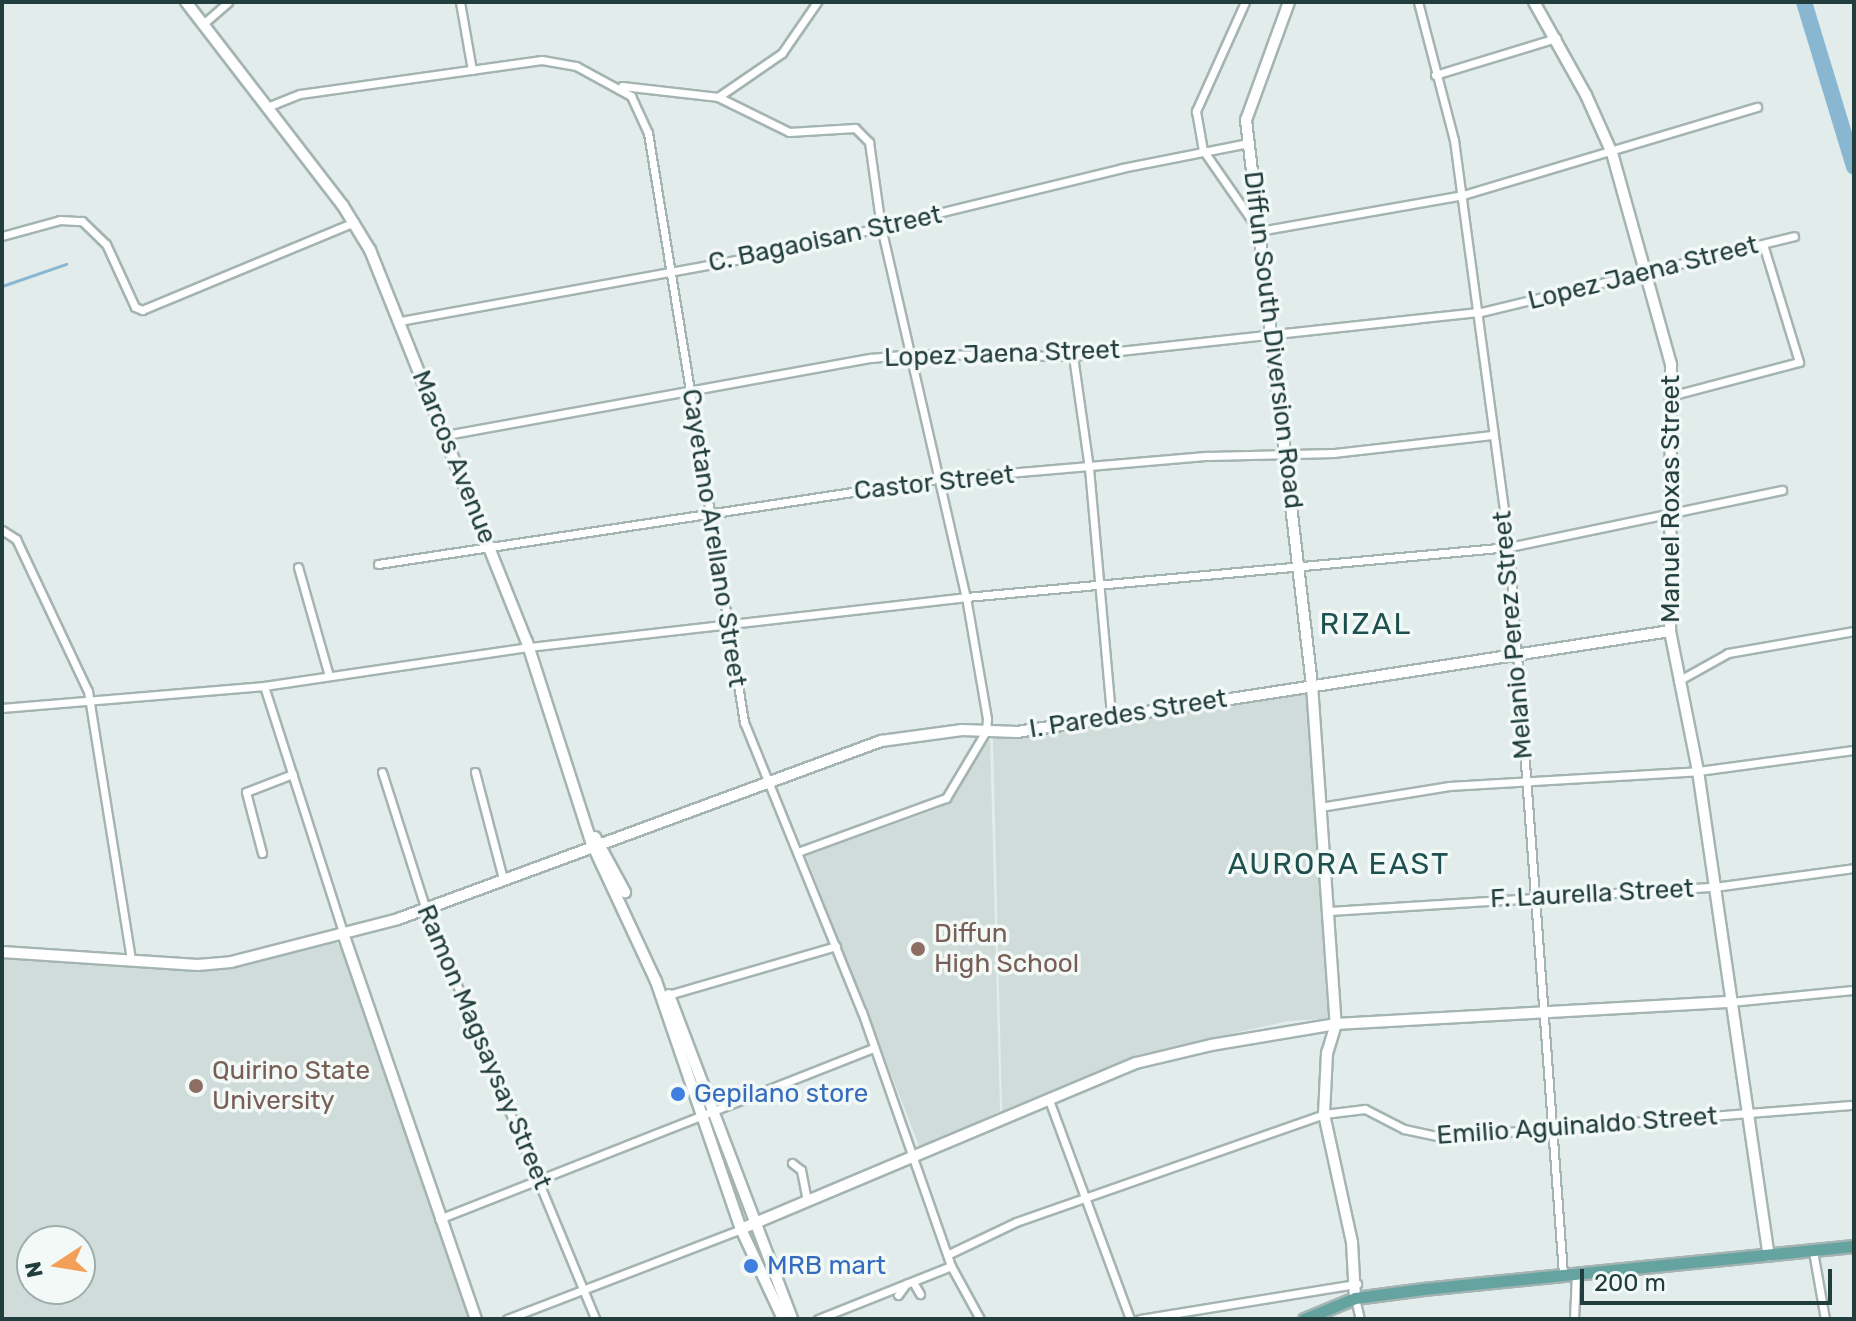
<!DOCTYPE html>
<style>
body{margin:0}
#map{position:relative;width:1856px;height:1321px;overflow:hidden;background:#e2ecea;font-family:Rubik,sans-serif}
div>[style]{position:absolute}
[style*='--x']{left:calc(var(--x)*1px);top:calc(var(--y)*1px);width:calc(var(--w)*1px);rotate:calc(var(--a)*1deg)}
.built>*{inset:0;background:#d0dcd9}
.stream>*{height:3px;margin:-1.5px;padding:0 1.5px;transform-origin:1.5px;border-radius:1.5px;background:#89b7d2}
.river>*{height:16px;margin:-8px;padding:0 8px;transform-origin:8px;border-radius:8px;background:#89b7d2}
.roads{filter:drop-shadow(2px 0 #a4b4b2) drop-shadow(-2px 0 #a4b4b2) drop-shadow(0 2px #a4b4b2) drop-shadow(0 -2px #a4b4b2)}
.street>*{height:7px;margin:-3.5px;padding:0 3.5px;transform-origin:3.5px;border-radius:3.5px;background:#fff}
.secondary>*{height:10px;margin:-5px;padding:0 5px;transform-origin:5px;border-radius:5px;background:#fff}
.primary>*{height:11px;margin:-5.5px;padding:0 5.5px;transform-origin:5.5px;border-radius:5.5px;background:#65a3a0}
.dots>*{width:22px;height:22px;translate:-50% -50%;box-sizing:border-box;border:4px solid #f2f9f7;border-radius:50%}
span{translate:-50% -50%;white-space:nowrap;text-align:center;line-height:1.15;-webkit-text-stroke:7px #f2f9f7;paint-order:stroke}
.street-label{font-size:26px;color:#213d3c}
.education-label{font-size:26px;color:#785e54}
.left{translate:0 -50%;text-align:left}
.shop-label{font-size:26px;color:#366cbe}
.quarter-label{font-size:30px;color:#1d504e;letter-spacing:2px}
.frame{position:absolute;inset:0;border:4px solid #213d3c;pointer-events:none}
.north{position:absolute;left:16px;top:1225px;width:80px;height:80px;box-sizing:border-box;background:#f2f9f7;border:2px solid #9eaeac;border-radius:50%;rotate:258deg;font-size:22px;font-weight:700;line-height:32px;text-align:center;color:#213d3c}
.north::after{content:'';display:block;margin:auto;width:28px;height:36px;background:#f49f58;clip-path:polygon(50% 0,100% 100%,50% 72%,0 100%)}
.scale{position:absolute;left:1580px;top:1269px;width:252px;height:36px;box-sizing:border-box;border:4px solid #213d3c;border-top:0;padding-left:10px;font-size:24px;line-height:28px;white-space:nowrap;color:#213d3c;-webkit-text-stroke:6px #f2f9f7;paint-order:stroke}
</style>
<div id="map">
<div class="built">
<i style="clip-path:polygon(1309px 694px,1334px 1018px,1288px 1021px,1136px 1055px,1002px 1111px,993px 739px)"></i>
<i style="clip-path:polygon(990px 739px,1000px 1111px,920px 1148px,806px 856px,940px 808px)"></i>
<i style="clip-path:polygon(evenodd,335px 942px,343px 949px,470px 1319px,2px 1319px,2px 958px,212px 971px,335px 942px,32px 1241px,80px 1241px,80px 1289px,32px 1289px,32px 1241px)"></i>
</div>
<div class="stream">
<i style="--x:2;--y:286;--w:68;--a:-19"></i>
</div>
<div class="river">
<i style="--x:1804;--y:2;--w:172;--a:73.1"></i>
</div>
<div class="roads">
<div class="street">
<i style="--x:460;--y:2;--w:69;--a:80"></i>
<i style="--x:1245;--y:2;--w:120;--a:114.2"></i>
<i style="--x:1196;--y:111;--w:40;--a:80"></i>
<i style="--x:1203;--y:150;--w:98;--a:55.3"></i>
<i style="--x:1259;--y:231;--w:207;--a:-10"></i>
<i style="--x:1463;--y:195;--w:307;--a:-16.7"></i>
<i style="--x:1418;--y:2;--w:143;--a:75.4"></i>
<i style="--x:1454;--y:140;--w:411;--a:82.3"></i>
<i style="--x:1509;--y:547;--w:729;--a:85.75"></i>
<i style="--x:203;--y:24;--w:33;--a:-41"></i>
<i style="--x:1435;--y:75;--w:127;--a:-17"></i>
<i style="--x:622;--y:86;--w:97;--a:6.5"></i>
<i style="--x:718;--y:97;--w:79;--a:26.2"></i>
<i style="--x:789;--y:132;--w:66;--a:-3.5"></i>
<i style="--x:855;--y:128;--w:20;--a:45"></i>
<i style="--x:869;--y:142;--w:86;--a:82"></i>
<i style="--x:881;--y:227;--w:380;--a:77.1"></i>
<i style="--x:966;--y:597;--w:124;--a:80.2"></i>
<i style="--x:987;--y:719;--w:12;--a:95"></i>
<i style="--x:986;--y:731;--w:78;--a:120.8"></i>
<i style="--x:946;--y:798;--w:158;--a:160"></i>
<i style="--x:718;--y:97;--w:78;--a:-34.5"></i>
<i style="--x:782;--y:53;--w:62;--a:-55.5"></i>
<i style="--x:267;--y:107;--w:35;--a:-22"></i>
<i style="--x:300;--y:94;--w:244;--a:-8"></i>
<i style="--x:542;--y:60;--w:35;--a:10"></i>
<i style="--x:576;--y:66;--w:63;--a:28.6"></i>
<i style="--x:631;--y:96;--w:41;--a:65.3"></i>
<i style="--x:648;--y:133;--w:597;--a:80.74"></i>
<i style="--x:744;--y:722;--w:313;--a:67.9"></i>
<i style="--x:862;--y:1012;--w:269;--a:70.7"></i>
<i style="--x:951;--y:1266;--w:60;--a:61.3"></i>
<i style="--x:2;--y:236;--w:60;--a:-15.4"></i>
<i style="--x:60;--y:220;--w:22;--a:3"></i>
<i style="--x:82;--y:221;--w:33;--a:44"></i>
<i style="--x:106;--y:244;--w:69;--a:65.3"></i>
<i style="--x:135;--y:307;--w:8;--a:23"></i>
<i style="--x:142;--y:310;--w:230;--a:-22.5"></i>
<i style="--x:400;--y:321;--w:380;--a:-10.3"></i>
<i style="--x:774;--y:253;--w:358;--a:-13.7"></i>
<i style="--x:1122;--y:168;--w:128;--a:-11.2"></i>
<i style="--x:1073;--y:356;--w:113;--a:81.9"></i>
<i style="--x:1089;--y:468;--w:247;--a:84.9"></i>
<i style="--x:1674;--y:395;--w:129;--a:-14.8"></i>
<i style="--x:1799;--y:362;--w:123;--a:-107"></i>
<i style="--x:446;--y:435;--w:432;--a:-10.3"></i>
<i style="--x:871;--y:358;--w:41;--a:-5.6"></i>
<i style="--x:912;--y:354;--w:161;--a:0.7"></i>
<i style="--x:1073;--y:356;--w:410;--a:-6.2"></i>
<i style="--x:1481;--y:312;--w:322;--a:-13.6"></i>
<i style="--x:2;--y:530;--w:17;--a:33"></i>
<i style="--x:16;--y:539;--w:168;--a:64.7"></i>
<i style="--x:88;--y:691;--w:270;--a:80.9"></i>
<i style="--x:378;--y:564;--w:566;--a:-8.63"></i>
<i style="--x:938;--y:479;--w:271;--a:-4.9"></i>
<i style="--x:1208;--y:456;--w:126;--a:-1.4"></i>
<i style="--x:1334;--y:453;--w:160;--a:-6.5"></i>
<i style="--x:298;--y:567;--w:113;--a:74.1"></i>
<i style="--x:1678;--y:681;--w:57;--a:-29.2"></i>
<i style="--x:1728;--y:653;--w:128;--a:-9.9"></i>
<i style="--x:264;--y:686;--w:262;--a:72.2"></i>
<i style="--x:2;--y:708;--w:263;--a:-4.8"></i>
<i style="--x:264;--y:686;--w:268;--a:-8.4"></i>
<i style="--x:529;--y:647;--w:440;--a:-6.5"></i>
<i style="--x:966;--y:597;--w:545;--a:-5.26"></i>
<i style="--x:1509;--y:547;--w:279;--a:-11.8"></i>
<i style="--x:382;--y:772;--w:145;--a:72.3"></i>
<i style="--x:426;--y:910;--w:443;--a:67.5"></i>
<i style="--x:475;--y:772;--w:111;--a:75.3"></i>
<i style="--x:1320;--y:807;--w:131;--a:-9.2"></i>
<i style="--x:1449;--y:786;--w:249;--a:-3.4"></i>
<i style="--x:1698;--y:771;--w:157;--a:-7.7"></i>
<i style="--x:262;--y:853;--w:63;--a:-104.7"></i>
<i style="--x:246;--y:792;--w:50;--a:-21"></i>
<i style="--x:1329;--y:911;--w:386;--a:-3.6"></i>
<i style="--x:1714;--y:887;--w:141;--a:-7.7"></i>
<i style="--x:665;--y:996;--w:178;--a:-16.3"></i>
<i style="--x:1731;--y:1002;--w:124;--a:-5.6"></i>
<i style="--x:1049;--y:1100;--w:233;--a:69.7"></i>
<i style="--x:792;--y:1163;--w:11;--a:38"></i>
<i style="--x:801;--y:1170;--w:31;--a:79"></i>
<i style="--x:439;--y:1219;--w:464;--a:-21.5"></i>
<i style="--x:1813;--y:1251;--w:69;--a:80"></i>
<i style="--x:949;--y:1254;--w:74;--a:-25.5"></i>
<i style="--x:1016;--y:1222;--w:326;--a:-19.3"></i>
<i style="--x:1324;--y:1114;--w:41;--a:-7"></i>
<i style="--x:1365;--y:1109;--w:44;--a:27.1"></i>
<i style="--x:1404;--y:1129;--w:40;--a:12"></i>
<i style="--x:1443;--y:1137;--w:412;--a:-4.5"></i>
<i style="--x:913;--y:1282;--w:14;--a:60"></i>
<i style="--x:898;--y:1295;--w:14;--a:-54"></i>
<i style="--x:1355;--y:1298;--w:22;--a:77"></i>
<i style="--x:507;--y:1319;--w:251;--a:-21"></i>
<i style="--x:818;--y:1319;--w:143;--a:-21.7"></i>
<i style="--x:1140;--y:1319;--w:220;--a:-9.2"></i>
<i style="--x:1574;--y:1319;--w:45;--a:-87.5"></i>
</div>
<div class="secondary">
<i style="--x:186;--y:2;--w:257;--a:52.4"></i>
<i style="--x:343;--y:206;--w:52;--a:58.5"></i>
<i style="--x:370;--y:250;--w:422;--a:68.2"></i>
<i style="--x:527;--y:642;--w:212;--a:72.2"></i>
<i style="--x:592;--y:844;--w:151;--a:65"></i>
<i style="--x:656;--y:981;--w:262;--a:71.1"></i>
<i style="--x:741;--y:1229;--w:99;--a:65"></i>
<i style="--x:1289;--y:2;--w:126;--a:110"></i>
<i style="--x:1246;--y:120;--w:569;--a:83.34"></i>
<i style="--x:1312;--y:685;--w:340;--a:86"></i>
<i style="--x:1336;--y:1024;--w:30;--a:107"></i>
<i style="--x:1327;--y:1053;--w:61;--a:92.8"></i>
<i style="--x:1324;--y:1114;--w:131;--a:77.7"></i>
<i style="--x:1352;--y:1242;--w:56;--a:86.9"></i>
<i style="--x:1534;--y:2;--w:107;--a:60.8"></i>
<i style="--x:1586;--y:95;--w:64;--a:65.9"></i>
<i style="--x:1612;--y:153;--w:219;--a:74.4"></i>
<i style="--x:1671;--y:364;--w:267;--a:90.2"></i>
<i style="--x:1670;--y:631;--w:143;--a:78.7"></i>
<i style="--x:1698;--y:771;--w:490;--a:81.7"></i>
<i style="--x:595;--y:837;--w:63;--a:61.4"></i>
<i style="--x:344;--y:936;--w:405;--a:71"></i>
<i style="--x:2;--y:952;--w:196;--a:3.8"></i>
<i style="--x:198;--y:965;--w:33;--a:-5"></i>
<i style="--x:231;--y:962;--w:172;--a:-14.4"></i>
<i style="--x:398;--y:919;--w:515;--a:-20.23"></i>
<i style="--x:881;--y:741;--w:82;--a:-7.7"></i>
<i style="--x:962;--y:730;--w:55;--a:2.1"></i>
<i style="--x:1017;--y:732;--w:661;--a:-8.79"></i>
<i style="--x:669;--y:995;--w:347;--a:69.2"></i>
<i style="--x:741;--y:1229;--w:428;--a:-22.8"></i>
<i style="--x:1136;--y:1063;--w:77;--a:-13.5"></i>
<i style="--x:1211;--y:1045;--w:127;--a:-9.5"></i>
<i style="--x:1336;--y:1024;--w:396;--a:-3.2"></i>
</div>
<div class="primary">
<i style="--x:1304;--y:1319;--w:55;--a:-22.4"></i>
<i style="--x:1355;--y:1298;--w:69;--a:-7.5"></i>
<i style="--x:1423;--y:1289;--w:433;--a:-5.7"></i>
</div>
</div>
<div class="dots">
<i style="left:918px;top:949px;background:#8d6e63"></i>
<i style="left:196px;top:1086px;background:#8d6e63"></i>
<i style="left:678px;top:1094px;background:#3f7fe0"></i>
<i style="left:751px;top:1266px;background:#3f7fe0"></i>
</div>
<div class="street-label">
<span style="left:825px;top:239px;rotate:-12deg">C. Bagaoisan Street</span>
<span style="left:1643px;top:273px;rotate:-14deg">Lopez Jaena Street</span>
<span style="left:1273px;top:340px;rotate:83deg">Diffun South Diversion Road</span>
<span style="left:1002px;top:354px;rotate:-2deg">Lopez Jaena Street</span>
<span style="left:454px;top:457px;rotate:68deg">Marcos Avenue</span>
<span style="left:934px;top:483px;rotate:-6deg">Castor Street</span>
<span style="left:1671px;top:499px;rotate:-90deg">Manuel Roxas Street</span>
<span style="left:714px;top:538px;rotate:81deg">Cayetano Arellano Street</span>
<span style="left:1513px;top:635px;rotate:-95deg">Melanio Perez Street</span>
<span style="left:1128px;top:714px;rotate:-9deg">I. Paredes Street</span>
<span style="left:1592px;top:894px;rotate:-3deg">F. Laurella Street</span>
<span style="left:484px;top:1047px;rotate:67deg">Ramon Magsaysay Street</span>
<span style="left:1577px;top:1126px;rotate:-4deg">Emilio Aguinaldo Street</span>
</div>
<div class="education-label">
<span class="left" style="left:934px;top:949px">Diffun<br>High School</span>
<span class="left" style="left:212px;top:1086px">Quirino State<br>University</span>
</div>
<div class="shop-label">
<span class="left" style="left:694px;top:1094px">Gepilano store</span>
<span class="left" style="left:767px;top:1266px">MRB mart</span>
</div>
<div class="quarter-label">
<span style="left:1366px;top:624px">RIZAL</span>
<span style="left:1339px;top:864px">AURORA EAST</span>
</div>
<div class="frame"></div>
<div class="north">N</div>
<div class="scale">200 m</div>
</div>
